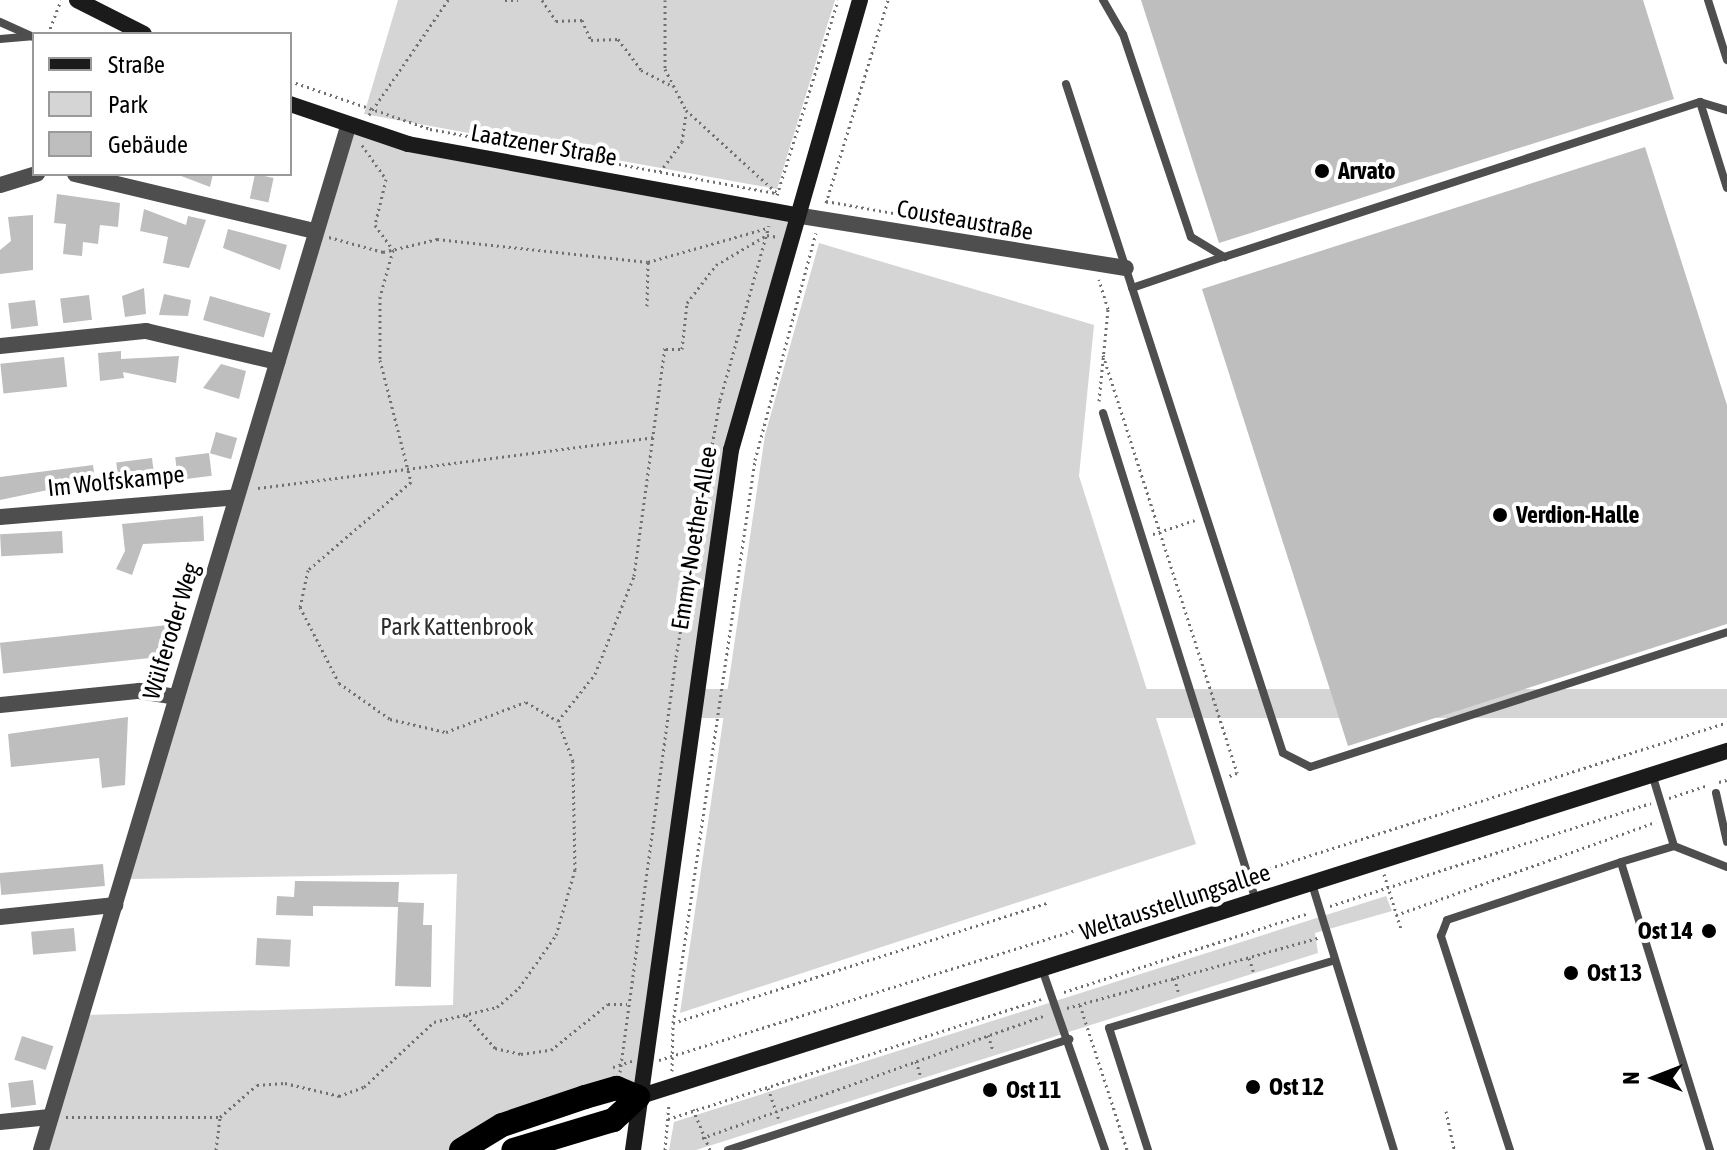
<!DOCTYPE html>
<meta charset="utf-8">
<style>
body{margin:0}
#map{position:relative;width:1727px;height:1150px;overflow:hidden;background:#fff;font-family:"Asap Condensed",sans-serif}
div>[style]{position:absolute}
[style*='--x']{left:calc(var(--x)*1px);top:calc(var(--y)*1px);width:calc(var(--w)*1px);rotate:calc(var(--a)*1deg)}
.green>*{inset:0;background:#d5d5d5;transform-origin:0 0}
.building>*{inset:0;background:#bebebe;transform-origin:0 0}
.path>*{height:3px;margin-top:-1.5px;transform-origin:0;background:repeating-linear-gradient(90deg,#707070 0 2px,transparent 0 6px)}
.lane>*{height:8px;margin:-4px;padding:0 4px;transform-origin:4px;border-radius:4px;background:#4e4e4e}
.street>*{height:16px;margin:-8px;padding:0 8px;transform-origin:8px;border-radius:8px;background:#4e4e4e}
.secondary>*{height:16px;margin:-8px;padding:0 8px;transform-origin:8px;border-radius:8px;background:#1b1b1b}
.highway>*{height:24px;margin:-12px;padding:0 12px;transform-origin:12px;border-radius:12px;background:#000}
.dots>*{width:22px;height:22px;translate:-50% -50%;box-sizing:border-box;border:4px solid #fff;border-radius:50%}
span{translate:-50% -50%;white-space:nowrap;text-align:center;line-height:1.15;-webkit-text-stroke:8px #fff;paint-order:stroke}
.street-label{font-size:24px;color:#000}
.poi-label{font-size:24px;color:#000;font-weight:700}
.left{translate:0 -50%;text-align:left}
.right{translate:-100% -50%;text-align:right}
.park-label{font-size:24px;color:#2c2c2c}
.legend{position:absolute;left:32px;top:32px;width:260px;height:144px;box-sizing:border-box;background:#fff;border:2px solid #999;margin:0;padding:10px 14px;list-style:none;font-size:24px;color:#000}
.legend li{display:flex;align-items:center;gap:16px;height:40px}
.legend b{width:40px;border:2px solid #999}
.north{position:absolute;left:1615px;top:1038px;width:80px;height:80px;-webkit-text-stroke:6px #fff;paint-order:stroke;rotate:270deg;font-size:22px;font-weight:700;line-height:32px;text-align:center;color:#000}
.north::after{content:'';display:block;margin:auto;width:28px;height:36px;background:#000;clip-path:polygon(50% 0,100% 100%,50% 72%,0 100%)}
</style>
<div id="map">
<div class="green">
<i style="clip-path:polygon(398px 0,835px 0,777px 189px,364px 114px)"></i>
<i style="clip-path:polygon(348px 127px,795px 215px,748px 380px,638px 1097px,617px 1088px,461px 1150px,48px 1150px,86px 1015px,453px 1005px,457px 874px,128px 879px)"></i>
<i style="clip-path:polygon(819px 243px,1094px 325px,1079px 476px,1196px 844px,680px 1013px,765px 435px)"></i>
<i style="left:1727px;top:689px;width:29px;height:1098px;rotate:90deg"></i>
<i style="clip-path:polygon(1386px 896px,1392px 911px,1315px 933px,1318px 953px,696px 1150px,669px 1150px,674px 1122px)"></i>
</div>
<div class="building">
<i style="clip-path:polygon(1141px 0,1643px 0,1674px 99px,1219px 243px)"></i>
<i style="clip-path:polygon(1645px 147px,1727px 405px,1727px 624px,1348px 746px,1202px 289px)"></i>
<i style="clip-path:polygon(176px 174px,213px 174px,210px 187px)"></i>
<i style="left:255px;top:174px;width:19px;height:25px;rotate:12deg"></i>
<i style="clip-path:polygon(57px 194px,120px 203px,118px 227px,100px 225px,98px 244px,83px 242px,82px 256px,63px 254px,66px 224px,54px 223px)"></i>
<i style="clip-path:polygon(144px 209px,186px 225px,188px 216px,206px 220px,189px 268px,163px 263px,168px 237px,140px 231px)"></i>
<i style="clip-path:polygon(33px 215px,33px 270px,0 274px,0 250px,11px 241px,8px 217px)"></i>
<i style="clip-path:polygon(228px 229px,287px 245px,280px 270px,223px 248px)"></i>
<i style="clip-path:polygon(144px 288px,146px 314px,125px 317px,122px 296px)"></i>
<i style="clip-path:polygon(164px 294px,191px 300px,188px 316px,159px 315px)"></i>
<i style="left:89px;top:295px;width:25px;height:29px;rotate:83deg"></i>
<i style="left:210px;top:296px;width:63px;height:25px;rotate:16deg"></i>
<i style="left:35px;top:300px;width:26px;height:27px;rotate:83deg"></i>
<i style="clip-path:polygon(121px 351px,121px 359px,179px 356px,176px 383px,123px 372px,124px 378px,100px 381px,98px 353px)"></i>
<i style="left:64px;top:357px;width:30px;height:64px;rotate:84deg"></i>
<i style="clip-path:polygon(221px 364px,246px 371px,239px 399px,203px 388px)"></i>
<i style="left:216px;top:432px;width:22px;height:22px;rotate:16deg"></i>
<i style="left:209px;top:453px;width:23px;height:34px;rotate:83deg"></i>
<i style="left:152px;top:458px;width:26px;height:36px;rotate:83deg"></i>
<i style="clip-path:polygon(93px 465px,96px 488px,68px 492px,67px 486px,0 500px,0 477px)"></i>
<i style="clip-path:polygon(203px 516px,204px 541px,143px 544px,132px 575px,116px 569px,125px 551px,122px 524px)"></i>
<i style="left:62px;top:531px;width:22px;height:62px;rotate:87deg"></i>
<i style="left:168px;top:625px;width:31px;height:169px;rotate:84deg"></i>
<i style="clip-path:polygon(128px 717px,125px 785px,102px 788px,99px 758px,11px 767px,8px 734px)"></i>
<i style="left:103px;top:864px;width:22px;height:104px;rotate:85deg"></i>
<i style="clip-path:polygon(295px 881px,399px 882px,398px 902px,424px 903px,423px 925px,432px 925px,431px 987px,395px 986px,398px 907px,313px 906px,313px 916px,276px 915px,277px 896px,294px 897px)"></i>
<i style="left:74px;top:928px;width:23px;height:43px;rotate:85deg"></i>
<i style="left:257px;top:938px;width:34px;height:27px;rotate:3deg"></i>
<i style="left:22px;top:1036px;width:33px;height:25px;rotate:18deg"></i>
<i style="left:33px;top:1080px;width:25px;height:25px;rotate:83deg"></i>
</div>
<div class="path">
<i style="--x:505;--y:0;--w:13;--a:0"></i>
<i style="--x:542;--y:0;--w:25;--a:56"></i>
<i style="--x:556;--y:21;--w:26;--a:-2"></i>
<i style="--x:582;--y:20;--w:22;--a:66"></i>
<i style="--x:591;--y:40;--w:27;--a:-2"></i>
<i style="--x:618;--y:39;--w:39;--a:53"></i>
<i style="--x:641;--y:70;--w:36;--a:27"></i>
<i style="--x:665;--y:0;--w:69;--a:90"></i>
<i style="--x:665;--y:69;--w:46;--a:62.9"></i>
<i style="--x:686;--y:110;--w:123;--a:42.4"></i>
<i style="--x:48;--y:34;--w:36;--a:-69"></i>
<i style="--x:290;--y:81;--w:148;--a:18.9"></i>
<i style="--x:430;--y:129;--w:353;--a:10.5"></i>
<i style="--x:369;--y:115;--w:140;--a:-55.5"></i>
<i style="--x:362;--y:145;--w:42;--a:54.8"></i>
<i style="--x:386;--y:179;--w:47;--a:103.4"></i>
<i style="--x:375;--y:225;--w:31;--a:54"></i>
<i style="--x:393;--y:250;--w:49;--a:105.5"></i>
<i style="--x:380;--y:297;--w:63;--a:90"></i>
<i style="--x:380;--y:360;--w:126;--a:75.7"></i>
<i style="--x:411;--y:482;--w:135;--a:139.5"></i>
<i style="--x:308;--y:570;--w:38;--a:102"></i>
<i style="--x:300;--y:607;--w:85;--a:62.8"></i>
<i style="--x:339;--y:683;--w:62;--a:35.2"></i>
<i style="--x:390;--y:719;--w:57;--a:13.1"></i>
<i style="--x:446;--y:732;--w:85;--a:-20.6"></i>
<i style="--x:526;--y:702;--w:37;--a:31"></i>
<i style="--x:660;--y:172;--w:37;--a:-54"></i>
<i style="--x:682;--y:142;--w:30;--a:-82"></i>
<i style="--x:777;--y:195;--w:204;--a:-72.6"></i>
<i style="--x:826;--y:201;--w:109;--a:10.1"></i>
<i style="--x:826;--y:203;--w:212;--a:-73"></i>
<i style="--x:329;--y:237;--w:56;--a:15.5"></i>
<i style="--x:383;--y:252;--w:56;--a:-13.5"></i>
<i style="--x:437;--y:239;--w:212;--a:6.2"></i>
<i style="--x:648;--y:262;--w:124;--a:-15.9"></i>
<i style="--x:647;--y:306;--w:44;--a:-88.7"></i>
<i style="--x:666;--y:349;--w:16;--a:0"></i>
<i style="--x:682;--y:349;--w:46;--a:-83.8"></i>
<i style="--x:687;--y:303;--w:48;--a:-52.7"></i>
<i style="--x:716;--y:265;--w:59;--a:-30.5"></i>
<i style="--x:767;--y:235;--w:11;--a:10"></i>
<i style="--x:1103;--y:355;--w:439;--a:72.2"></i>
<i style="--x:1237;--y:773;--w:9;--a:159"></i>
<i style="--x:1099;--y:401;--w:92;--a:-84.4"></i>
<i style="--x:1108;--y:309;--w:31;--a:-107"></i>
<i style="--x:258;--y:488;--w:399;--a:-7.3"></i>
<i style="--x:1153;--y:534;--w:44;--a:-18.4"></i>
<i style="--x:1719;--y:782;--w:8;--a:-14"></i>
<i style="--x:1669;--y:798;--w:41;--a:-18.4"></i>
<i style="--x:1258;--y:872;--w:492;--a:-17.7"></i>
<i style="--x:1384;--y:874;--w:58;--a:72.8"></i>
<i style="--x:1330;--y:906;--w:337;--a:-17.8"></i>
<i style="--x:1396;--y:915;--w:276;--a:-19.7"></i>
<i style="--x:1249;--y:958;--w:16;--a:72"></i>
<i style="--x:1174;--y:978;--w:16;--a:72"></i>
<i style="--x:1064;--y:992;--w:256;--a:-17.9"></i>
<i style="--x:1080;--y:1005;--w:152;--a:72"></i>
<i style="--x:1067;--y:1008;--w:261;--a:-15.6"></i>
<i style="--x:466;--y:1015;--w:44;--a:48.7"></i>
<i style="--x:495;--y:1048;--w:27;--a:13"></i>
<i style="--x:521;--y:1054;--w:30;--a:-8"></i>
<i style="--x:551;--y:1050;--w:73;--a:-38.9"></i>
<i style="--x:608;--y:1004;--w:19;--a:0"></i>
<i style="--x:673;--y:1023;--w:393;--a:-17.8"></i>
<i style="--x:988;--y:1035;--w:16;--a:72"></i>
<i style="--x:659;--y:1060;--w:604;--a:-17.33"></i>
<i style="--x:916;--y:1061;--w:17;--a:73"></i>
<i style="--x:613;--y:1067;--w:20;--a:-18"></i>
<i style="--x:672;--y:1071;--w:48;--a:-88.8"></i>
<i style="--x:673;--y:1023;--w:569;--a:-81.71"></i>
<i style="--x:755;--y:460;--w:235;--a:-75"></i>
<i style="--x:620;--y:1072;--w:419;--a:-82.3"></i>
<i style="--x:676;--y:657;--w:261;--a:-80.3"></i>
<i style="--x:720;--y:400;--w:181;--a:-74.3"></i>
<i style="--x:768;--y:1088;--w:36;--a:71"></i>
<i style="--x:693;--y:1109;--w:44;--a:67.5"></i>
<i style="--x:1446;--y:1111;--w:40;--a:78"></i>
<i style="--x:66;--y:1117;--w:154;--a:0"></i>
<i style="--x:220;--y:1117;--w:49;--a:-40.9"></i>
<i style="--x:257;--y:1085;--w:28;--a:-4"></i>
<i style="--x:285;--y:1083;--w:56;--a:13.5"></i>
<i style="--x:339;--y:1096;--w:27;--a:-20"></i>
<i style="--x:364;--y:1087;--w:96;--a:-42.9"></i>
<i style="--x:434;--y:1022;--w:65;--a:-13.4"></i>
<i style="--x:497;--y:1007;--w:29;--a:-41"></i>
<i style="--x:519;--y:988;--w:65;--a:-55.1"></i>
<i style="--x:556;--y:935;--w:68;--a:-73.7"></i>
<i style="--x:575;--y:870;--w:109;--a:-91.1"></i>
<i style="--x:573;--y:761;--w:43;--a:-110.6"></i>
<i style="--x:558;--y:721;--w:60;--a:-51.8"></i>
<i style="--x:595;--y:674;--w:105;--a:-68.3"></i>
<i style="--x:634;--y:576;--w:232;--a:-82.3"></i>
<i style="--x:668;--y:1119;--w:392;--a:-17.8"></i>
<i style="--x:702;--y:1138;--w:364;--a:-19.7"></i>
<i style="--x:216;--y:1150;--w:33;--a:-83"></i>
<i style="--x:665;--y:1150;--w:47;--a:-85.1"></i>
</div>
<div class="lane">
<i style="--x:1103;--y:0;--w:39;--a:60"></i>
<i style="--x:1123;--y:34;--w:214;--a:71.5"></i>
<i style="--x:1191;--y:237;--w:39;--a:31"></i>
<i style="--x:1224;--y:257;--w:501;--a:-18.04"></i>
<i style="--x:1700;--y:102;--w:28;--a:17"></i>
<i style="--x:1708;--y:0;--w:63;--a:72.4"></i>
<i style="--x:0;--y:22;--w:37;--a:24"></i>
<i style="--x:0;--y:39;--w:32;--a:-5"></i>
<i style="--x:1066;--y:84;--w:703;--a:72.03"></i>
<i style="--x:1283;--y:753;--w:30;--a:27"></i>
<i style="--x:1310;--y:767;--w:438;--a:-17.9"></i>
<i style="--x:1700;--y:102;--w:90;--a:72.6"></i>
<i style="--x:1132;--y:288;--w:96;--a:-18.8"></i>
<i style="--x:1103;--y:413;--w:511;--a:72.59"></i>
<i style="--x:1652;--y:774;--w:75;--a:73"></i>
<i style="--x:1716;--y:793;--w:50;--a:77.3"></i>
<i style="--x:1312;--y:884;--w:278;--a:72.9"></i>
<i style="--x:1042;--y:969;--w:192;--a:70.8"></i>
<i style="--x:728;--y:1150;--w:359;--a:-18"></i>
<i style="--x:1148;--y:1150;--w:128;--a:-107.7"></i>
<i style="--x:1109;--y:1028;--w:234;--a:-16.7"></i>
<i style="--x:1510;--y:1150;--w:225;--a:-107.9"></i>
<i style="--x:1441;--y:936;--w:17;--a:-69"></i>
<i style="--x:1447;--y:920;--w:183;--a:-18.4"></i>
<i style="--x:1710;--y:1150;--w:301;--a:-107.2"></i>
<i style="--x:1621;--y:862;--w:55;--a:-16.8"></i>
<i style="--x:1674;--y:846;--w:57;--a:21.6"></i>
</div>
<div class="street">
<i style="--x:75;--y:174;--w:247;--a:13.4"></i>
<i style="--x:0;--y:185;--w:39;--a:-17"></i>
<i style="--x:795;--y:215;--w:335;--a:9.1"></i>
<i style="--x:0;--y:346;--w:147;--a:-5.9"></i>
<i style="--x:146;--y:331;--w:135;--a:13.3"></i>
<i style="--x:0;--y:517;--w:237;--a:-4.8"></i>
<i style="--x:0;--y:705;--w:140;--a:-5.8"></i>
<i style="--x:139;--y:691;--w:37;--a:9"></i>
<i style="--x:0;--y:917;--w:116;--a:-6"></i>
<i style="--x:0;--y:1122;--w:50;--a:-5.7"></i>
<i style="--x:41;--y:1150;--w:1068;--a:-73.3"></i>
</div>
<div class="secondary">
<i style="--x:77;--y:0;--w:75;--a:26.9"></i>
<i style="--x:290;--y:104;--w:125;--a:18.7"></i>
<i style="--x:408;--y:144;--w:393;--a:10.4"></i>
<i style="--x:638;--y:1097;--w:1143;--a:-17.63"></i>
<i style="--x:633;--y:1150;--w:707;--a:-82.03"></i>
<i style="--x:731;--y:450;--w:468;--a:-74"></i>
</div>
<div class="highway">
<i style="--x:461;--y:1150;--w:48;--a:-31.4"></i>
<i style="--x:502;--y:1125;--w:88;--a:-18.6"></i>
<i style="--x:585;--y:1097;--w:33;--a:-16"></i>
<i style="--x:617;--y:1088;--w:23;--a:23"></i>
<i style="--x:638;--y:1097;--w:34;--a:137"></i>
<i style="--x:613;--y:1120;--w:104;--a:163.3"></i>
</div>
<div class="dots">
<i style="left:1322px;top:171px;background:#000"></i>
<i style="left:1500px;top:515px;background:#000"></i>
<i style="left:1709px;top:931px;background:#000"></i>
<i style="left:1571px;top:973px;background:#000"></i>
<i style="left:1253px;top:1087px;background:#000"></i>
<i style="left:990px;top:1090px;background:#000"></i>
</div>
<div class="street-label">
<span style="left:544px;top:145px;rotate:10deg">Laatzener Straße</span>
<span style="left:965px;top:220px;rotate:10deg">Cousteaustraße</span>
<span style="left:116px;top:481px;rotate:-6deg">Im Wolfskampe</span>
<span style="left:694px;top:538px;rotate:-81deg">Emmy-Noether-Allee</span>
<span style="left:171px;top:631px;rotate:-73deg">Wülferoder Weg</span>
<span style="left:1175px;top:902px;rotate:-18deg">Weltausstellungsallee</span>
</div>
<div class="poi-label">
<span class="left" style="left:1338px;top:171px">Arvato</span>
<span class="left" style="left:1516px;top:515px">Verdion-Halle</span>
<span class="right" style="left:1693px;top:931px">Ost 14</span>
<span class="left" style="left:1587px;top:973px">Ost 13</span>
<span class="left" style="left:1269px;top:1087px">Ost 12</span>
<span class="left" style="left:1006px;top:1090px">Ost 11</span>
</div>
<div class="park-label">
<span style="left:457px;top:627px">Park Kattenbrook</span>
</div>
<ul class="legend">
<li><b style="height:10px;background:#1b1b1b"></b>Straße</li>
<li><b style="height:22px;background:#d5d5d5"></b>Park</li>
<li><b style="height:22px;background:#bebebe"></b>Gebäude</li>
</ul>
<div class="north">N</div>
</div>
